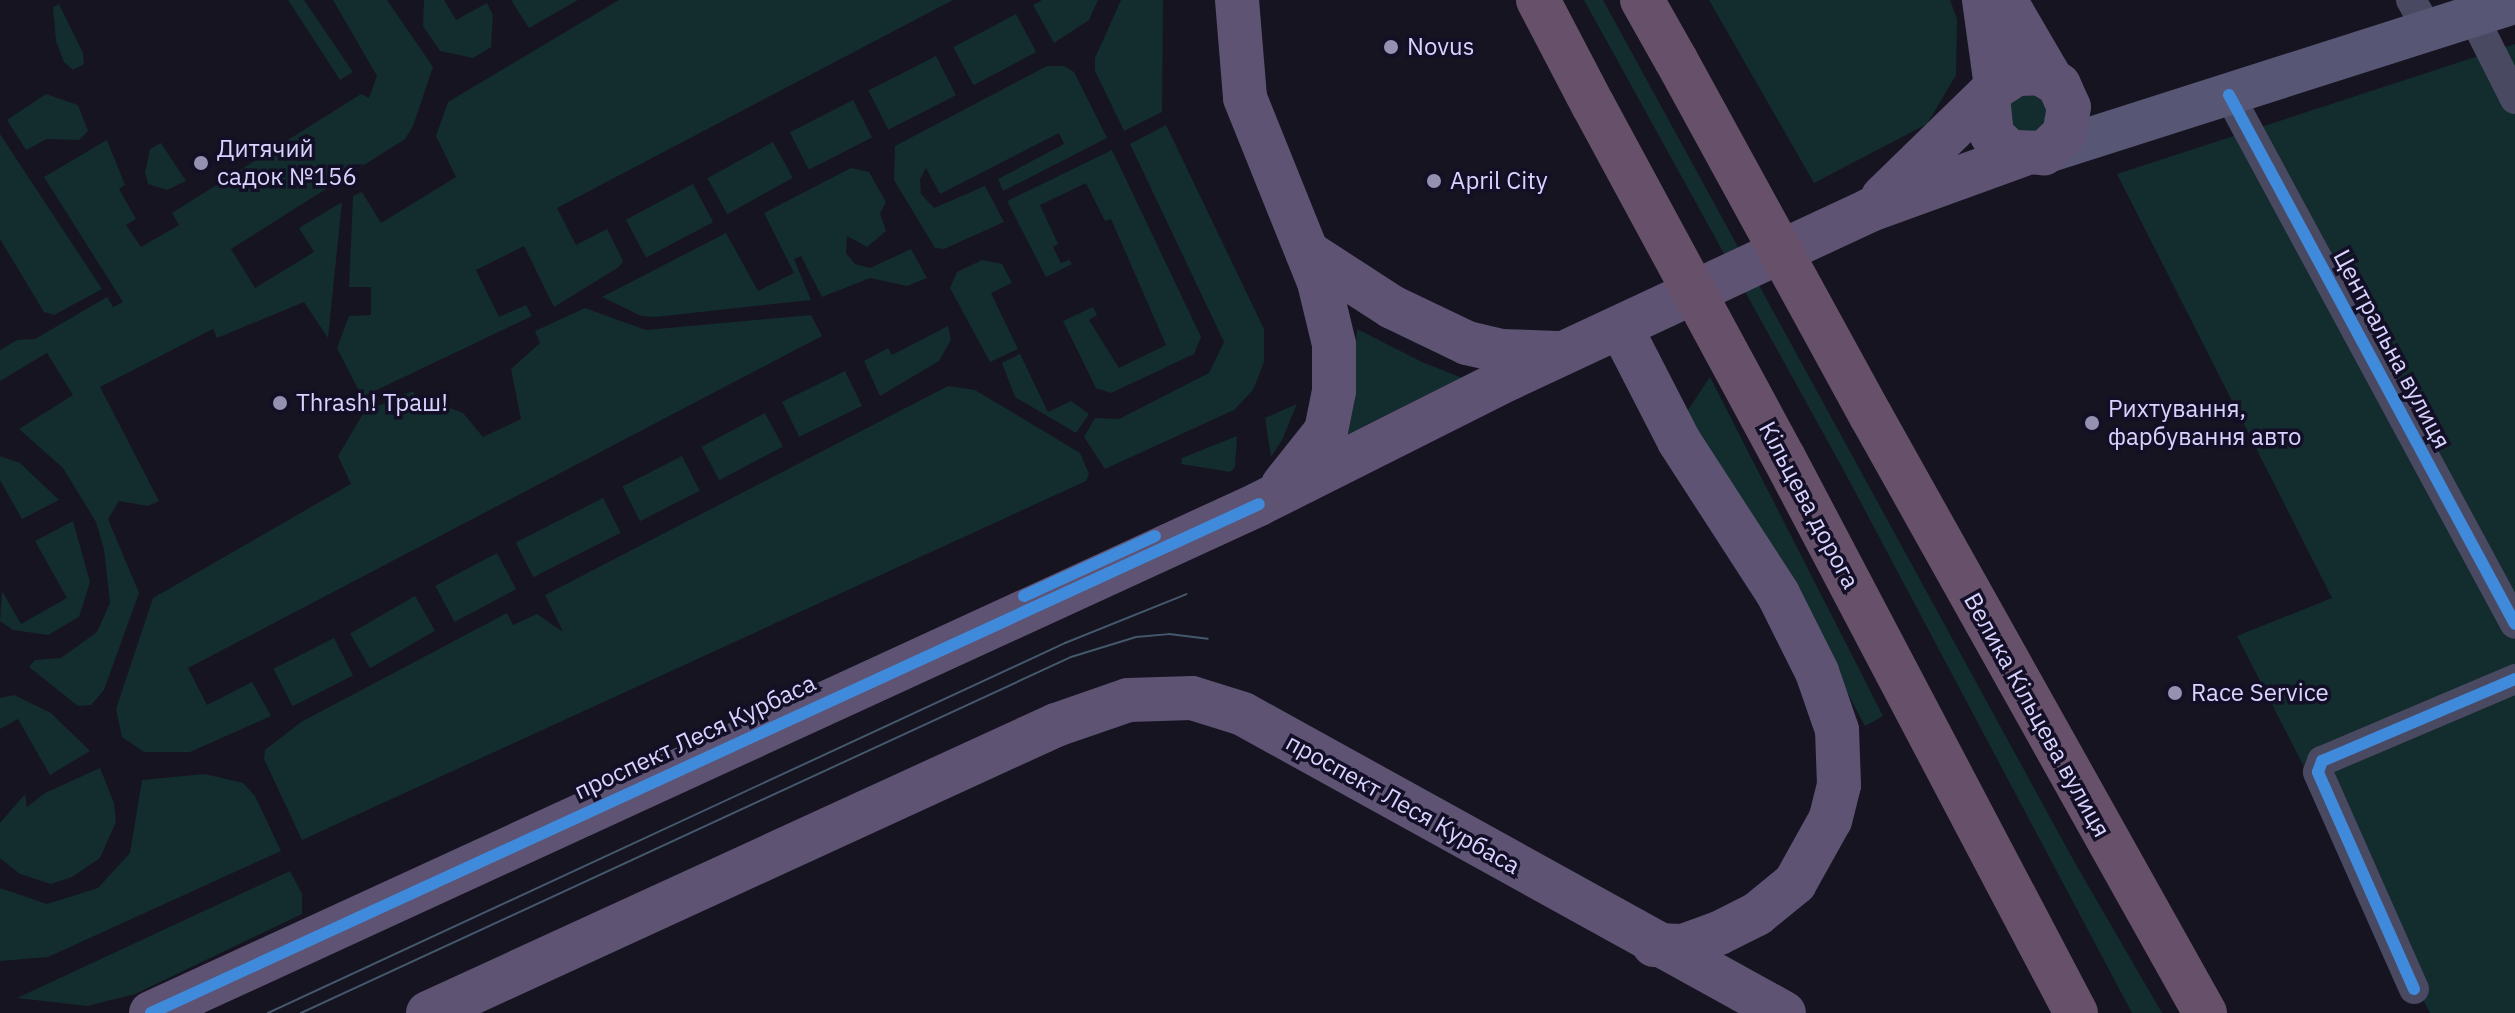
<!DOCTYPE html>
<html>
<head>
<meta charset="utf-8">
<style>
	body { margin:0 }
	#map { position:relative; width:2515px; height:1013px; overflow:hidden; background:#161421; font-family:"IBM Plex Sans",sans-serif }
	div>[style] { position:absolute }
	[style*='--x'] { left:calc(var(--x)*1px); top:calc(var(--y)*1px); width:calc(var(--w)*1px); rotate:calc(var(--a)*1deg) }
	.green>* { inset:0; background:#132c2d; transform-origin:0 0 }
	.street>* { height:30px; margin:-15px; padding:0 15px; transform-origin:15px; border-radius:15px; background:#4a4962 }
	.secondary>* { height:42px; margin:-21px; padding:0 21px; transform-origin:21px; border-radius:21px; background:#575674 }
	.primary>* { height:44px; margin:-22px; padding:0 22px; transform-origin:22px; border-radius:22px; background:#5e5373 }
	.highway>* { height:44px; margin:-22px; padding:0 22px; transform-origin:22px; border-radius:22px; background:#67516a }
	.tram>* { height:2px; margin:-1px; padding:0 1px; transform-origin:1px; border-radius:1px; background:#43596b }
	.highway-bridge>* { height:44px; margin:-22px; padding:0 22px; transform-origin:22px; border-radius:22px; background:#67516a }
	.cycleway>* { height:12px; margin:-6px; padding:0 6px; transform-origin:6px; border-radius:6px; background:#408adc }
	.dots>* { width:22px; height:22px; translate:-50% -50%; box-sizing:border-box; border:4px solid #130f26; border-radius:50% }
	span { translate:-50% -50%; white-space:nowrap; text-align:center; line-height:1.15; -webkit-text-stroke:7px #130f26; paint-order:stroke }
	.poi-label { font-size:24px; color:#d9d4ff }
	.left { translate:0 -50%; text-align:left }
	.street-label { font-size:24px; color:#d9d4ff }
</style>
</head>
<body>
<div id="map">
	<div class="green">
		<i style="clip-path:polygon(288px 0,304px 0,353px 72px,340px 80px)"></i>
		<i style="clip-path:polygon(333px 0,387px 0,433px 67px,413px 126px,405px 139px,231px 249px,255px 288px,314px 252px,299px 228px,342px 202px,328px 338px,304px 302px,217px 338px,213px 329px,100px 387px,159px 501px,148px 506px,119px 501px,108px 519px,139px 593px,104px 690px,91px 705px,78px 706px,29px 667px,35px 660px,61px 658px,97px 632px,110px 603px,104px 549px,96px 522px,63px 468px,19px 429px,73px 395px,47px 353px,0 381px,0 350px,17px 340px,35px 339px,107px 297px,113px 307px,123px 302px,44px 177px,107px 140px,125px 185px,119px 189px,136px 219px,126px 225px,141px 247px,179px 225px,172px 213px,361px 94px,369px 98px,377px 76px)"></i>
		<i style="clip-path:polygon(424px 0,444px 0,456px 20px,487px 3px,493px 15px,491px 47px,473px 58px,440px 51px,423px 26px)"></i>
		<i style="clip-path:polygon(511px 0,578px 0,529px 28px)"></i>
		<i style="clip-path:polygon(619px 0,953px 0,557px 208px,576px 245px,607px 229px,623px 261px,619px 267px,554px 307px,524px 246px,476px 270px,499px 317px,526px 305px,532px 316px,362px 397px,337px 348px,349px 316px,371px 315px,371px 287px,349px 287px,353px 196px,362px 192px,381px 223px,456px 177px,436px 136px,448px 102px)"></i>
		<i style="clip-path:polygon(1042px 0,1098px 0,1089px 20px,1054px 43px,1033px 5px)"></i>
		<i style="clip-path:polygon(1121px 0,1163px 0,1162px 112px,1124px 131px,1095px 71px,1095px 58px)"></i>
		<i style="clip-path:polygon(1584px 0,1603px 0,2075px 863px,2162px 1013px,2132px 1013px,1843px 469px)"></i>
		<i style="clip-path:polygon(1709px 0,1950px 0,1957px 19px,1956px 75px,1927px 124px,1814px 183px)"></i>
		<i style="clip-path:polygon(59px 4px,83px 53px,84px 64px,73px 70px,64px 62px,56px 41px,53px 7px)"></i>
		<i style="left:1016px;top:14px;width:43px;height:71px;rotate:62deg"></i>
		<i style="clip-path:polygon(2515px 44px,2515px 1013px,2430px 1013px,2237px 636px,2332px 598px,2117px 174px)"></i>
		<i style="left:936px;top:56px;width:44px;height:76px;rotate:63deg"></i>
		<i style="clip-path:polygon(1047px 66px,1064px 66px,1074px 72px,1107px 138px,1003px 191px,998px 179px,1064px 144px,1059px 133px,940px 194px,926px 168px,920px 179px,921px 194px,934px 208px,985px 186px,1004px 222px,944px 249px,935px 248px,894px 180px,895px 146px)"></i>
		<i style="clip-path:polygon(2032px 91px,2048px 107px,2044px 130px,2016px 134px,2004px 106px,2010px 97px)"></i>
		<i style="clip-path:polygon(46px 94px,78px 105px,88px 131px,79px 140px,47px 139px,26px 150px,7px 120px)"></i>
		<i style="left:853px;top:100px;width:42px;height:71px;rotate:63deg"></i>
		<i style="clip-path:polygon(1166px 125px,1264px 329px,1264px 362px,1253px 390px,1234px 410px,1105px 469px,1084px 437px,1095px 418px,1119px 419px,1209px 373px,1224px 342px,1130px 144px)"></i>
		<i style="clip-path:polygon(0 134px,102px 289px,54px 315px,44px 312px,0 239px)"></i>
		<i style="left:773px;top:142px;width:41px;height:75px;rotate:61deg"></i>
		<i style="clip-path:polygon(161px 143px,186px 181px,167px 190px,148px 184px,145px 173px,150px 149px)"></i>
		<i style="clip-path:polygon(1112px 150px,1201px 337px,1194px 354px,1111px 393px,1096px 388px,1063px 321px,1093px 307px,1097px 315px,1089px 320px,1119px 368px,1166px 345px,1111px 219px,1105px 221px,1086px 183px,1040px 205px,1058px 244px,1053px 247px,1061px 263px,1069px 260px,1072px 264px,1046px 277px,1007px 201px)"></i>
		<i style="clip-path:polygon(851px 168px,869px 172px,886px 202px,880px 213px,886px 231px,867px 247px,847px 236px,846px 253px,855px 264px,870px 268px,911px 249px,927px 278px,907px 286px,870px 278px,822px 297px,801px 256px,794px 259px,811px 300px,655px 317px,641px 316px,602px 297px,726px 233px,758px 291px,794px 273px,764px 213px)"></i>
		<i style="left:693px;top:184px;width:43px;height:76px;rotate:62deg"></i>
		<i style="clip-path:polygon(982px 260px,1002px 264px,1012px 283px,991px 293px,1018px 349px,990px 362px,950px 288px,957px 272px)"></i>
		<i style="clip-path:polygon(585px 308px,646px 330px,811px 315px,822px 336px,188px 668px,207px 705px,252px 682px,271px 716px,190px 752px,144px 752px,122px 737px,116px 709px,153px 598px,351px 484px,338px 456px,364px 412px,413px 391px,418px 402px,432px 401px,463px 413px,483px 437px,521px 419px,511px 369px,540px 343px,535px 331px)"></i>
		<i style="clip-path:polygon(948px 326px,951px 340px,939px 361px,880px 396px,864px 361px,888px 348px,892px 355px)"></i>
		<i style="clip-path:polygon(1357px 329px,1422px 362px,1475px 383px,1332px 454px,1353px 397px)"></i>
		<i style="clip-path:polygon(1020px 354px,1048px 412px,1071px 401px,1089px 414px,1076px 433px,1015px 397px,1002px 363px)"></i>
		<i style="left:845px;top:371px;width:39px;height:70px;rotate:64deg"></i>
		<i style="clip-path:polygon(1710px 377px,1883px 716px,1865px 726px,1809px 620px,1686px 413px)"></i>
		<i style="clip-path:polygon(948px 386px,975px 390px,1080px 453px,1089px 474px,1086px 481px,302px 840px,264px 759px,265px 750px,301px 722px,507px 613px,513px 625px,537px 614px,563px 632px,545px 595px)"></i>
		<i style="clip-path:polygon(1297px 404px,1282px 440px,1271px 457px,1265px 418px)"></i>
		<i style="left:765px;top:413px;width:38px;height:72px;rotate:62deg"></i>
		<i style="clip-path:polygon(1237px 436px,1235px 467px,1230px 472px,1181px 464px,1182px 458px)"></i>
		<i style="clip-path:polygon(0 456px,20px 463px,59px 500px,22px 519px,0 480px)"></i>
		<i style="left:682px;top:456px;width:39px;height:67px;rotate:63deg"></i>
		<i style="left:603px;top:498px;width:39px;height:98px;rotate:63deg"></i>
		<i style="clip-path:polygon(73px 521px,90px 582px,79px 617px,48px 635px,13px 630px,0 621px,2px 591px,21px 624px,67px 598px,35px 541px)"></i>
		<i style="left:497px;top:553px;width:41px;height:70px;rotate:62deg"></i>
		<i style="left:415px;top:596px;width:40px;height:75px;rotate:60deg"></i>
		<i style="left:334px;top:638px;width:42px;height:68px;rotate:63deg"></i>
		<i style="clip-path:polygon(14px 695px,51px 713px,90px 751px,50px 775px,18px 719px,0 729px,0 698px)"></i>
		<i style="clip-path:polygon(100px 768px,114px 803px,116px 822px,100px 858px,72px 877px,51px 884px,20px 874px,0 858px,0 823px,25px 794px,27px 807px,45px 793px)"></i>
		<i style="clip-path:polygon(205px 774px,243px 783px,255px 796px,281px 851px,48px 957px,0 961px,0 888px,47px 904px,98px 888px,130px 853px,142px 780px)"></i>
		<i style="clip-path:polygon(290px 871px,302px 894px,302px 914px,135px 994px,87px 1006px,17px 998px)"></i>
	</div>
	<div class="street">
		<i style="--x:2411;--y:0;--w:36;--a:60"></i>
		<i style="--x:2473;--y:16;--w:93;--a:63.2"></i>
		<i style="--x:2229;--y:95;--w:601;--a:61.6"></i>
		<i style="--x:2414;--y:989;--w:237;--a:-113.9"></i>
		<i style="--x:2318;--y:772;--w:12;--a:-70"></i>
		<i style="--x:2322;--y:761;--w:210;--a:-23"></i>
	</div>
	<div class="secondary">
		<i style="--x:2044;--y:153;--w:494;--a:-17.7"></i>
	</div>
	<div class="primary">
		<i style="--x:1237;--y:0;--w:98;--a:85.3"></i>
		<i style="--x:1245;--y:98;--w:198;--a:68.1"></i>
		<i style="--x:1319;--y:282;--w:64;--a:76.4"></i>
		<i style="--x:1334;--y:344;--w:47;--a:90"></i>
		<i style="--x:1334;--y:391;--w:41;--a:101.3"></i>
		<i style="--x:1326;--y:431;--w:69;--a:128.5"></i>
		<i style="--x:1984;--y:0;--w:88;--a:82.1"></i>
		<i style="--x:2005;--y:0;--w:91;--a:59.8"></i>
		<i style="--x:1883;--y:197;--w:158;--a:-44.2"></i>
		<i style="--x:1996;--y:87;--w:24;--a:-33"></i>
		<i style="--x:2016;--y:74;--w:24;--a:-2"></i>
		<i style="--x:2040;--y:73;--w:22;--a:32"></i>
		<i style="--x:2059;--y:85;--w:24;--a:66"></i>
		<i style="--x:2069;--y:107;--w:27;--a:100"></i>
		<i style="--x:2064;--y:134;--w:28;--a:136"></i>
		<i style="--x:2044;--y:153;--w:34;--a:-178"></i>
		<i style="--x:2010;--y:152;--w:25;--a:-137"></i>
		<i style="--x:1992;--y:135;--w:36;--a:-96"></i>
		<i style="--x:1307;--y:252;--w:101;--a:32.9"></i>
		<i style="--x:1392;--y:307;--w:83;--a:25.6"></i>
		<i style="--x:1467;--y:343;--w:35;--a:13"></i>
		<i style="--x:1501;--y:351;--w:57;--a:2"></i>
		<i style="--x:1621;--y:328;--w:127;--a:62.8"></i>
		<i style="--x:1679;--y:441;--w:182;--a:57.1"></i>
		<i style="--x:1778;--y:594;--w:87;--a:63.4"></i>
		<i style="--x:1817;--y:672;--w:61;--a:71"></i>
		<i style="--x:1837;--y:730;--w:55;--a:87.9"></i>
		<i style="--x:1839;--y:785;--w:36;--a:104"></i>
		<i style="--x:1830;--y:820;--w:72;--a:119.1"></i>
		<i style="--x:1795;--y:883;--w:49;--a:140.8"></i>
		<i style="--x:1757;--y:914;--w:42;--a:153.4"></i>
		<i style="--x:1719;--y:933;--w:38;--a:160"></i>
		<i style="--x:1683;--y:946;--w:29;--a:-178"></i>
		<i style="--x:151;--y:1013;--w:1219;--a:-24.67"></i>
		<i style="--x:1259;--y:504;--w:281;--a:-26.7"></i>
		<i style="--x:1510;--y:378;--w:397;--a:-25"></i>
		<i style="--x:1870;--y:210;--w:162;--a:-19.9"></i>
		<i style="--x:428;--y:1013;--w:691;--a:-24.64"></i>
		<i style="--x:1056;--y:725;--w:76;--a:-19.1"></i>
		<i style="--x:1128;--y:700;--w:64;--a:-1.8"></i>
		<i style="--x:1192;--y:698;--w:53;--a:17.4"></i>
		<i style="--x:1243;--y:714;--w:618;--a:28.93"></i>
	</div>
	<div class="highway">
		<i style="--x:1538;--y:0;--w:119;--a:62.4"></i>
		<i style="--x:1642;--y:0;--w:69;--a:60.5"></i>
		<i style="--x:1871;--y:416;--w:684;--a:60.77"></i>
		<i style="--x:1784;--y:458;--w:627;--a:62.25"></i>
	</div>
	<div class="tram">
		<i style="--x:268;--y:1013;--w:879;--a:-24.9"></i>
		<i style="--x:1065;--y:643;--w:131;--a:-21.9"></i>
		<i style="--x:301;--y:1013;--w:848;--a:-24.81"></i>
		<i style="--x:1071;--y:657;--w:68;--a:-17.1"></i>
		<i style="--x:1136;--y:637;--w:33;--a:-5"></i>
		<i style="--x:1169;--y:634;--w:39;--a:7"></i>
	</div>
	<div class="highway-bridge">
		<i style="--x:1676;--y:60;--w:406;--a:61.3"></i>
		<i style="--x:1593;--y:105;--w:401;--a:61.6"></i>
	</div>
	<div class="cycleway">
		<i style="--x:2229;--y:95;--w:601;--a:61.6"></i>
		<i style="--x:1024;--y:596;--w:144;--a:-24.6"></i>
		<i style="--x:2414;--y:989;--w:237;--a:-113.9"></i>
		<i style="--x:2318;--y:772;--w:12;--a:-70"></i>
		<i style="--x:2322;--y:761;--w:210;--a:-23"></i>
		<i style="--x:151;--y:1013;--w:1219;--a:-24.67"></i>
	</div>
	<div class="dots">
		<i style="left:1391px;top:47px;background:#9591b1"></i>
		<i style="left:201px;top:163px;background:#9591b1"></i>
		<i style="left:1434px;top:181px;background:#9591b1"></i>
		<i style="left:280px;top:403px;background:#9591b1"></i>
		<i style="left:2092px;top:423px;background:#9591b1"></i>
		<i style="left:2175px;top:693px;background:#9591b1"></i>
	</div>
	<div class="poi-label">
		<span class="left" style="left:1407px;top:47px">Novus</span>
		<span class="left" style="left:217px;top:163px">Дитячий<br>садок №156</span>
		<span class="left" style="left:1450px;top:181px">April City</span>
		<span class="left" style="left:296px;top:403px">Thrash! Траш!</span>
		<span class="left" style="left:2108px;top:423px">Рихтування,<br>фарбування авто</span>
		<span class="left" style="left:2191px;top:693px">Race Service</span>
	</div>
	<div class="street-label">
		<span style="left:2392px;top:349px;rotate:62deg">Центральна вулиця</span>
		<span style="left:1809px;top:505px;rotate:62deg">Кільцева дорога</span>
		<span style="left:2037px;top:715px;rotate:61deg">Велика Кільцева вулиця</span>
		<span style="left:695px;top:737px;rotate:-25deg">проспект Леся Курбаса</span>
		<span style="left:1403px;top:804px;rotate:29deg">проспект Леся Курбаса</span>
	</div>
</div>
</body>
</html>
